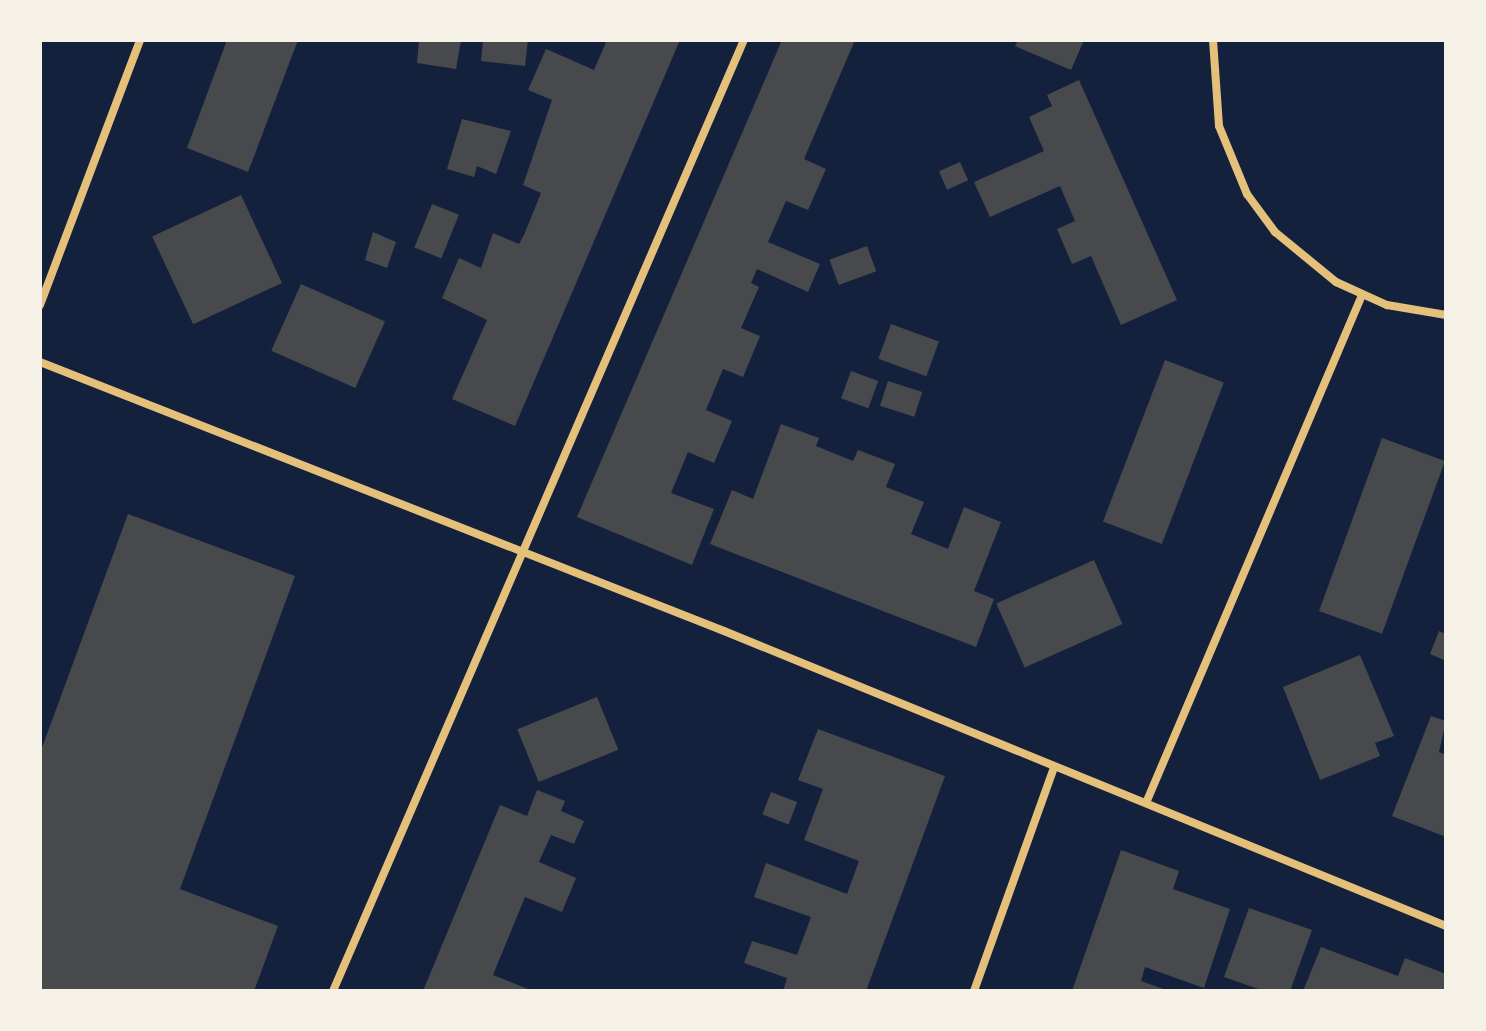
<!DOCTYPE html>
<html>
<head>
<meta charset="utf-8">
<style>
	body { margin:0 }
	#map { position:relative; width:1486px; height:1031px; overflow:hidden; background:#14213d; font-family:"Varela Round",sans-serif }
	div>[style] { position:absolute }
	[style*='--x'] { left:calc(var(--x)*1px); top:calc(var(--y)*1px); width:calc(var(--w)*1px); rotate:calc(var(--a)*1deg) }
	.building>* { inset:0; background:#48494c; transform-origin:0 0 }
	.minor>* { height:8px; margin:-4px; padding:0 4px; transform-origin:4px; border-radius:4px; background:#e5c07b }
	span { translate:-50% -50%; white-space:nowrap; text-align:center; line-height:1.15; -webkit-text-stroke:6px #f6f1e7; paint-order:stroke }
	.frame { position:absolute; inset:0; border:42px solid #f6f1e7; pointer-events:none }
</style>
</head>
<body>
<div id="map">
	<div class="building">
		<i style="clip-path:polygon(227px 40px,298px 40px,248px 172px,187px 148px)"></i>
		<i style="clip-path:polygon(419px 40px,461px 40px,456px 69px,417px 63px)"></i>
		<i style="clip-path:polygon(483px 40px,528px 40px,525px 66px,481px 61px)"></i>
		<i style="clip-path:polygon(607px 40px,680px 40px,515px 426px,452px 399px,487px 320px,442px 298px,459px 258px,481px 268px,493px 233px,519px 244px,524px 235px,541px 193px,523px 185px,552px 100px,528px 90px,546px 49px,594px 70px)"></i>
		<i style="clip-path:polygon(782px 40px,855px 40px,804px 159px,826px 169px,808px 210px,786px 201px,768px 242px,820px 264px,808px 292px,757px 269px,751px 283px,759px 287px,741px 328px,760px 336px,743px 377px,723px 369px,706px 410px,732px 421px,714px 463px,688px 452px,671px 493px,714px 509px,692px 565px,577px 517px)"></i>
		<i style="clip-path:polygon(1018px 40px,1084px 40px,1071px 70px,1015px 46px)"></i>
		<i style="clip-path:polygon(1079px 80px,1177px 300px,1121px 325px,1091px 256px,1072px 264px,1057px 229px,1075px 221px,1060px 186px,990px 217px,974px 182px,1044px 151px,1029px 117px,1052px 106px,1047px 95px)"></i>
		<i style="clip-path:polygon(462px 119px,511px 131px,496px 174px,477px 166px,474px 177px,447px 169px)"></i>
		<i style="left:960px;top:162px;width:20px;height:23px;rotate:66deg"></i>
		<i style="left:241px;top:195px;width:97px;height:98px;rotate:65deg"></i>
		<i style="left:432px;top:204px;width:29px;height:47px;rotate:22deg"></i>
		<i style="clip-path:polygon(373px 232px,396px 242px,387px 268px,365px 260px)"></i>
		<i style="left:867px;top:246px;width:27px;height:40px;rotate:70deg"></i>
		<i style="left:301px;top:284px;width:92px;height:73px;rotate:24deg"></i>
		<i style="left:891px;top:324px;width:51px;height:37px;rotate:20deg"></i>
		<i style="left:1165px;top:360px;width:63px;height:173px;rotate:21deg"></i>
		<i style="left:851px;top:371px;width:29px;height:29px;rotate:20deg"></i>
		<i style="left:888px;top:381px;width:36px;height:26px;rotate:18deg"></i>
		<i style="clip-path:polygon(781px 424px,819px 438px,816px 446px,853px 461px,858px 450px,895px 464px,886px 487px,924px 502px,911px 534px,948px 549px,964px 507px,1001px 522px,974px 591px,994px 599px,976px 647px,710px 544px,732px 490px,753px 499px)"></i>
		<i style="left:1382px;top:438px;width:67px;height:184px;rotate:20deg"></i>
		<i style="clip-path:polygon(128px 514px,295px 576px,180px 889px,278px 926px,254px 991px,40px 991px,40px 753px)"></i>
		<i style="left:1094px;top:560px;width:70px;height:107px;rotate:66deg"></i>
		<i style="clip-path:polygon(1439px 631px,1446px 634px,1446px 661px,1430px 654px)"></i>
		<i style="clip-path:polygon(1360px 655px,1394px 736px,1375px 743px,1380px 756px,1320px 780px,1283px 687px)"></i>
		<i style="left:597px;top:697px;width:57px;height:86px;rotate:68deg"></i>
		<i style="clip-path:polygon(1431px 716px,1446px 721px,1439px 752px,1446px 755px,1446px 837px,1392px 816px)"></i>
		<i style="clip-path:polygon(818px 729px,945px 776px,866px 991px,783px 991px,787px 978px,744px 963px,752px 941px,797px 955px,811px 917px,754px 897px,766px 863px,847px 894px,859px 861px,804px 840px,823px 789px,798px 780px)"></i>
		<i style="clip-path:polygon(537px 790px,565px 801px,561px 811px,584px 821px,574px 844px,551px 835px,539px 862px,576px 878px,562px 912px,525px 897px,493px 975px,533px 991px,423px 991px,500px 805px,527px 816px)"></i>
		<i style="left:771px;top:792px;width:28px;height:24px;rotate:21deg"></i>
		<i style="clip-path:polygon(1121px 850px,1179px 871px,1173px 889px,1230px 909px,1204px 988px,1145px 967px,1141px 981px,1169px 991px,1072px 991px)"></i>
		<i style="clip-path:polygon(1249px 908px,1312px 930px,1290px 991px,1264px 991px,1224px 977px)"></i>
		<i style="clip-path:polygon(1321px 947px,1398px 976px,1405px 958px,1446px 974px,1446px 991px,1303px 991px)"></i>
	</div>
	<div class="minor">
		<i style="--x:1213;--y:40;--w:86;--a:86"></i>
		<i style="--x:1219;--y:126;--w:74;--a:67.6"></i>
		<i style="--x:1247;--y:194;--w:47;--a:53.6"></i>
		<i style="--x:1275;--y:232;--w:79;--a:39.3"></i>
		<i style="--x:1336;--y:282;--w:56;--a:24.3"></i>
		<i style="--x:1387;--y:305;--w:60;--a:9.6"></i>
		<i style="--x:40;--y:305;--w:283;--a:-69.3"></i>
		<i style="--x:40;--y:362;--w:735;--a:21.47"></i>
		<i style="--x:724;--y:631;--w:780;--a:22.22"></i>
		<i style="--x:1146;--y:803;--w:552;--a:-66.96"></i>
		<i style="--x:333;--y:991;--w:1036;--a:-66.63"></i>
		<i style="--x:974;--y:991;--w:238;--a:-70.3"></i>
	</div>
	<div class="frame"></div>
</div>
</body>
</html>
